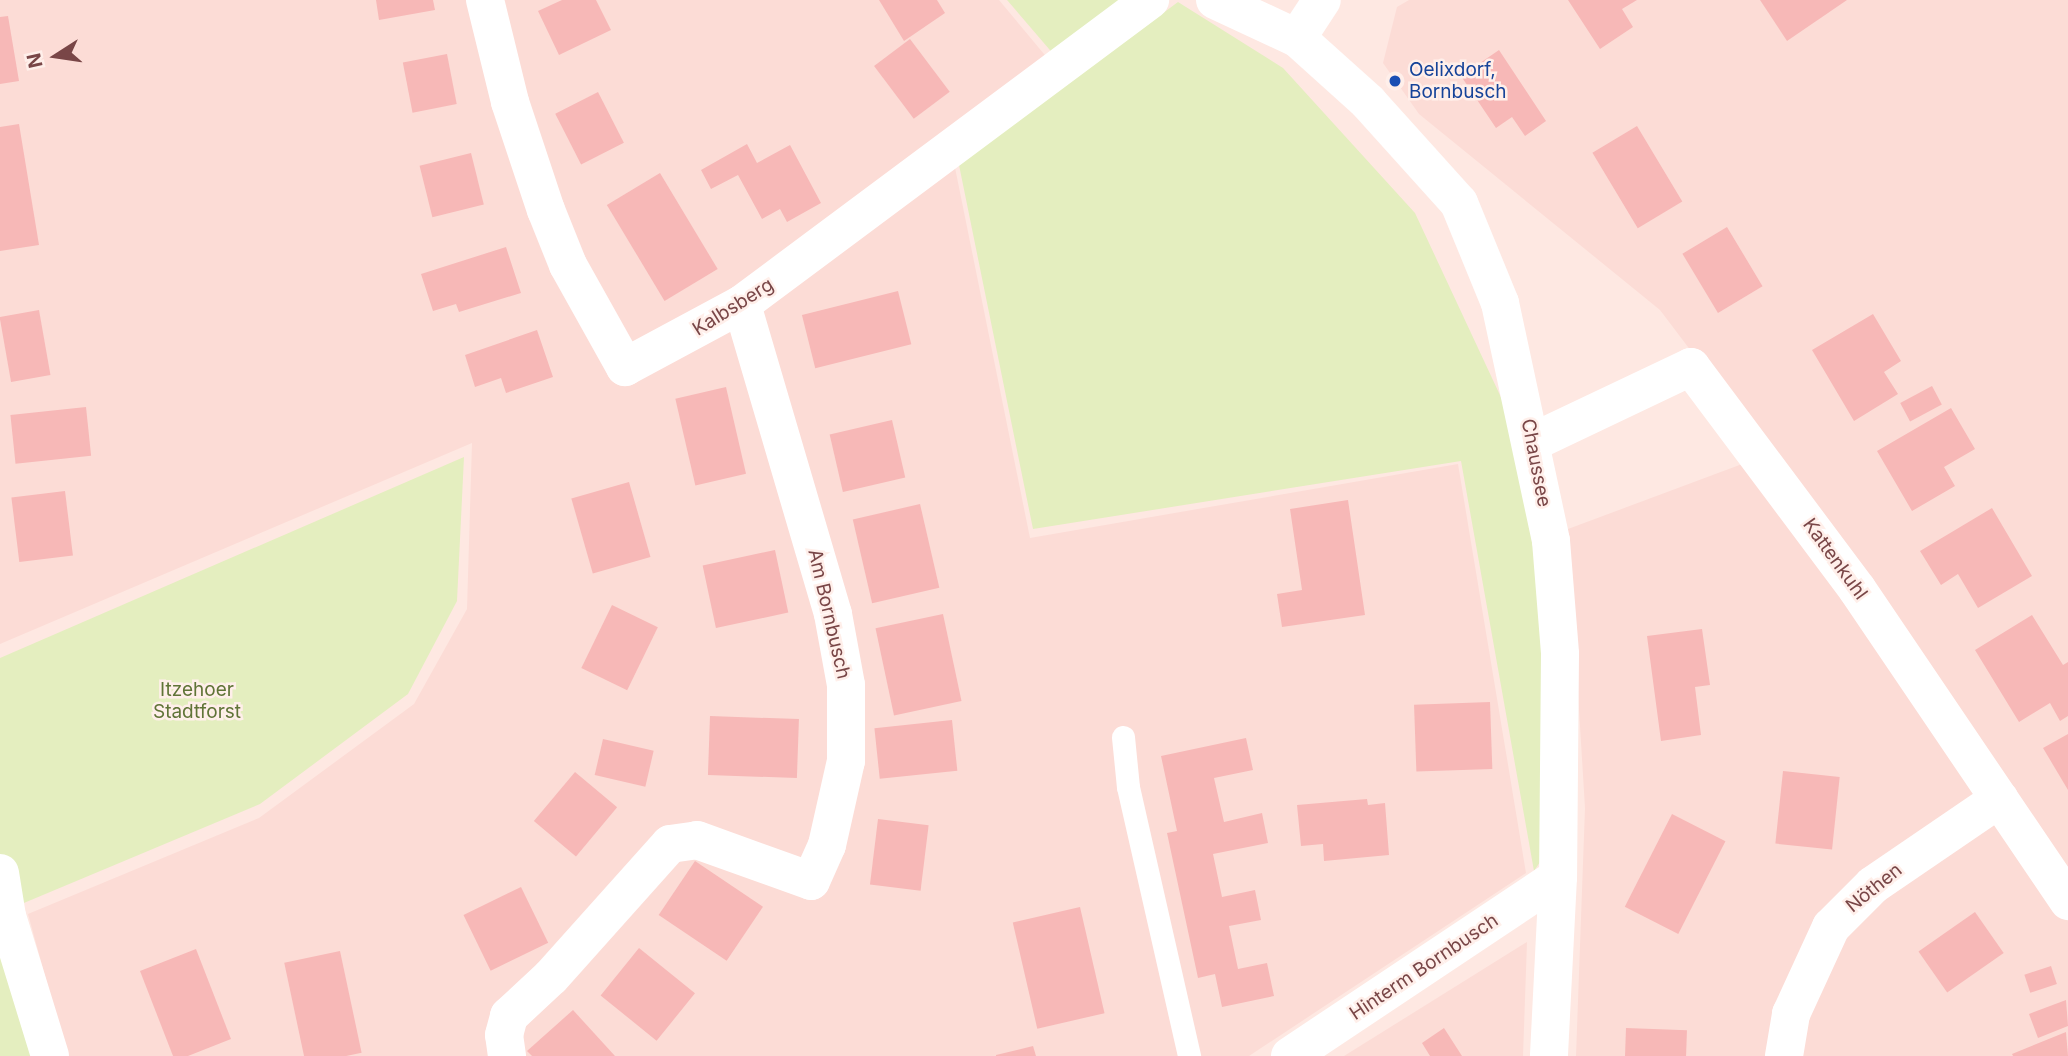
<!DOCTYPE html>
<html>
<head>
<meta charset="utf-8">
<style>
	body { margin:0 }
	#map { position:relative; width:2068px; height:1056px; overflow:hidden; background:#fee8e2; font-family:Inter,sans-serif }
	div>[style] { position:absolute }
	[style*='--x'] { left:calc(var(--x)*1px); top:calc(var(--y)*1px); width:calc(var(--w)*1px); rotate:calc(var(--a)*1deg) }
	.residential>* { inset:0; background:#fcdcd6 }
	.green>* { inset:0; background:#e4eebf }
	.building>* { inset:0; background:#f7b8b7; transform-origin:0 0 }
	.lane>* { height:23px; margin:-11.5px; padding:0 11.5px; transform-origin:11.5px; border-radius:11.5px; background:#fff }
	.street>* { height:38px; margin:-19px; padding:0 19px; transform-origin:19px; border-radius:19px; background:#fff }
	.secondary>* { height:38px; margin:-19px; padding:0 19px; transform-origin:19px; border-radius:19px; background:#fff }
	.dots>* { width:19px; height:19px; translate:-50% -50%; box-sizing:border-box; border:4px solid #ffefea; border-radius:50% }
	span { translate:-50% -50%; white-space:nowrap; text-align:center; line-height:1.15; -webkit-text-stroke:5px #ffefea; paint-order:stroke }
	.transit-label { font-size:19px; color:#164399 }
	.left { translate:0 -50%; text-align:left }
	.street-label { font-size:19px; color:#794647 }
	.park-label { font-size:19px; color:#607437 }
	.north { position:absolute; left:21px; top:21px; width:70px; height:70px; -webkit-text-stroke:5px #ffefea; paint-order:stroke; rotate:258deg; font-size:19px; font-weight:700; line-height:28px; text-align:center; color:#794647 }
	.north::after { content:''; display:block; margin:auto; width:24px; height:32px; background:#794647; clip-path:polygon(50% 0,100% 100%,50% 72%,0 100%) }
</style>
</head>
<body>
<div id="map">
	<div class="residential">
		<i style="clip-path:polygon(0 0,999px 0,1049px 60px,949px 138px,1030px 538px,1458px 464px,1526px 873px,1249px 1056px,67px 1056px,28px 914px,259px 818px,414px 704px,467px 609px,472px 443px,0 644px)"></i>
		<i style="clip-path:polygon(1409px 0,2068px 0,2068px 1056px,1576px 1056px,1585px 808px,1568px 529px,1769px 454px,1660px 310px,1419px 114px,1383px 63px,1397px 7px)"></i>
		<i style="clip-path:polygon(1527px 942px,1523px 1056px,1344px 1056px)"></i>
	</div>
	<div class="green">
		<i style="clip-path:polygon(1007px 0,1129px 0,1055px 56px)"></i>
		<i style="clip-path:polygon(1178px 2px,1283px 68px,1415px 213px,1513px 423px,1549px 647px,1548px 850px,1534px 871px,1461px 461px,1033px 529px,959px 165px)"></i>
		<i style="clip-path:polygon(464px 457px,457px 601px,408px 694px,260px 804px,0 913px,0 658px)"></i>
		<i style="clip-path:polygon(0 923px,38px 1056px,0 1056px)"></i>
	</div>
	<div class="building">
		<i style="clip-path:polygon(376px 0,433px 0,435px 10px,379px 20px)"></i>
		<i style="clip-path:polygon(562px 0,596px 0,611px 30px,559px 55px,538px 11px)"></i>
		<i style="clip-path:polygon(879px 0,937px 0,945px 13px,904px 41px)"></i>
		<i style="clip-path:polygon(1568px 0,1637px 0,1622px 9px,1633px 27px,1600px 49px)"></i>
		<i style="clip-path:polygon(1760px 0,1847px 0,1787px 41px)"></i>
		<i style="clip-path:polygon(8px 16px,19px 81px,0 84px,0 17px)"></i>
		<i style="left:910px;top:39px;width:66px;height:45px;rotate:53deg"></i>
		<i style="clip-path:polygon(1499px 50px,1546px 121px,1525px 136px,1512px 117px,1496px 128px,1461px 76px)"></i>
		<i style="left:447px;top:54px;width:51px;height:45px;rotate:79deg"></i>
		<i style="left:598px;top:92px;width:57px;height:48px;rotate:63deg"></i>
		<i style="clip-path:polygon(19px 124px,39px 245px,0 251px,0 127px)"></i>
		<i style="left:1637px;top:126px;width:88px;height:52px;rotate:59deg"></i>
		<i style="clip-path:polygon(747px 144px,757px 163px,790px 145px,821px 203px,787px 222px,780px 209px,762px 219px,738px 175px,711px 189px,701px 170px)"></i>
		<i style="left:471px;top:153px;width:53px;height:53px;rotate:76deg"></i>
		<i style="left:660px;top:173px;width:112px;height:62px;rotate:59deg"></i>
		<i style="left:1727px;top:227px;width:69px;height:52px;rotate:59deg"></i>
		<i style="clip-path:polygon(506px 247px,521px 293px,459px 312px,456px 304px,433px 311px,421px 274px)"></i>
		<i style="left:898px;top:291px;width:55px;height:99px;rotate:76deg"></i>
		<i style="left:39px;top:310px;width:66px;height:40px;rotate:80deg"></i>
		<i style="clip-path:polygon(1873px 314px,1901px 361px,1884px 372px,1898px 394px,1854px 421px,1812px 350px)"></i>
		<i style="clip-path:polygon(537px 330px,553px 377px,506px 393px,501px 378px,475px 387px,465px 355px)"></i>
		<i style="left:1932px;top:386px;width:21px;height:36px;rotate:62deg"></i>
		<i style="left:726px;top:387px;width:89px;height:52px;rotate:77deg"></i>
		<i style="left:86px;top:407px;width:49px;height:76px;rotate:84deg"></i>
		<i style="clip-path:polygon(1951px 408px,1975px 449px,1944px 467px,1955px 486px,1912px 511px,1877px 451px)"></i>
		<i style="left:892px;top:420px;width:59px;height:64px;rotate:77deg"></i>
		<i style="left:629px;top:482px;width:78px;height:60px;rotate:74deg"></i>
		<i style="left:65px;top:491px;width:65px;height:54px;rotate:83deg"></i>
		<i style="clip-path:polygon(1348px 500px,1365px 615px,1282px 627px,1277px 594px,1302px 590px,1290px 509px)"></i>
		<i style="left:920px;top:504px;width:86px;height:69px;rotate:77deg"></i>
		<i style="clip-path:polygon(1992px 508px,2032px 576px,1978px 608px,1958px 574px,1941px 585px,1920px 551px)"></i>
		<i style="left:775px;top:550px;width:64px;height:74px;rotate:78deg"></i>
		<i style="left:612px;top:605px;width:51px;height:70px;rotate:26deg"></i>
		<i style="left:943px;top:614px;width:89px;height:69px;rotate:78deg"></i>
		<i style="clip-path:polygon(2032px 615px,2063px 665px,2068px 662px,2068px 716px,2060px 721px,2050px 703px,2019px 722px,1975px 650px)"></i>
		<i style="clip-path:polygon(1702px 629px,1710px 685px,1695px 687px,1701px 735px,1661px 741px,1647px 636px)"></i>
		<i style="left:1490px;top:702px;width:67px;height:76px;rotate:88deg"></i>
		<i style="left:710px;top:716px;width:89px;height:59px;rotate:2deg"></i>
		<i style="left:952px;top:720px;width:51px;height:78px;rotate:84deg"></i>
		<i style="clip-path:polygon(2068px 734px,2068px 790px,2043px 748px)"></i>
		<i style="clip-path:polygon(1246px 738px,1253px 770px,1214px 778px,1224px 822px,1262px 813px,1268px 843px,1213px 854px,1222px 897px,1255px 890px,1261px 920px,1229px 926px,1238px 969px,1267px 963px,1274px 996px,1222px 1007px,1215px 974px,1198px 978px,1167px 833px,1177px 831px,1161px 756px)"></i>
		<i style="left:603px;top:739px;width:52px;height:37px;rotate:13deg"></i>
		<i style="left:1783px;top:771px;width:57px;height:73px;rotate:6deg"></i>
		<i style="left:575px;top:772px;width:55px;height:64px;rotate:40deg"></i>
		<i style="clip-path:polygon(1367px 799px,1368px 805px,1385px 803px,1389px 855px,1324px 861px,1323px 844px,1301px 846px,1297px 805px)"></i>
		<i style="left:1672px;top:814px;width:60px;height:104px;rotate:27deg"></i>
		<i style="left:878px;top:819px;width:51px;height:66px;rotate:7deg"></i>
		<i style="left:695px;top:861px;width:82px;height:65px;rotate:34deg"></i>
		<i style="left:521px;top:887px;width:62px;height:64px;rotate:64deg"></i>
		<i style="left:1080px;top:907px;width:109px;height:69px;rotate:77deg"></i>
		<i style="left:1975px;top:912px;width:50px;height:69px;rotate:55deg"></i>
		<i style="left:639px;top:948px;width:72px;height:61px;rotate:39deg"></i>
		<i style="clip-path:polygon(196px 949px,231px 1039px,188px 1056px,173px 1056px,140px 971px)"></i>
		<i style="left:340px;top:951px;width:104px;height:57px;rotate:78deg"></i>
		<i style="left:2051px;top:966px;width:19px;height:28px;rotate:72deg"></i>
		<i style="clip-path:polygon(2066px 1000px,2068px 1026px,2038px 1038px,2029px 1014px)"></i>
		<i style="clip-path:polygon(573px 1010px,615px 1056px,532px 1056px,527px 1051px)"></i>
		<i style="clip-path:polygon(1444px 1028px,1462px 1056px,1430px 1056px,1422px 1043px)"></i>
		<i style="left:1626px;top:1028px;width:61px;height:28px;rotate:2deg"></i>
		<i style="clip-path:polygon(2066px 1032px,2068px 1056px,2013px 1056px,2012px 1054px)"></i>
		<i style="clip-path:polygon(1033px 1046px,1036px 1056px,996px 1056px,996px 1055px)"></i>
	</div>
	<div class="lane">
		<i style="--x:1123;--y:737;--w:50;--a:84.3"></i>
		<i style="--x:1128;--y:787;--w:276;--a:77.2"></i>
	</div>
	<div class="street">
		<i style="--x:485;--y:0;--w:105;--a:76.2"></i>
		<i style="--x:510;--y:102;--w:114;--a:71.6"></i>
		<i style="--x:546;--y:210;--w:59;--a:68.2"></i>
		<i style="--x:568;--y:265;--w:117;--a:60.8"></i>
		<i style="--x:625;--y:367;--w:133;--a:-28.3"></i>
		<i style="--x:742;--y:304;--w:509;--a:-36.69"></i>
		<i style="--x:1297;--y:38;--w:45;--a:-56.7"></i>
		<i style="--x:1533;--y:442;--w:175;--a:-25.4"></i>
		<i style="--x:1691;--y:367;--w:277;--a:53.2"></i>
		<i style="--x:1857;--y:589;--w:377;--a:55.9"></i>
		<i style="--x:0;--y:873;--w:44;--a:80.8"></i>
		<i style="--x:7;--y:916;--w:146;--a:72.9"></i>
		<i style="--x:507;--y:1056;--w:21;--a:-98"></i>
		<i style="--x:504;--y:1035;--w:20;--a:-75"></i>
		<i style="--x:509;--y:1016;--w:57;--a:-42.9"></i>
		<i style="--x:551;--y:977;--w:178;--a:-48.2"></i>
		<i style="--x:670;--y:844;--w:27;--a:-8"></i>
		<i style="--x:697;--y:840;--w:121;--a:19.8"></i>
		<i style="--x:811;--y:881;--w:39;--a:-66"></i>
		<i style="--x:827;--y:845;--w:86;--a:-77.3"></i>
		<i style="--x:846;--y:761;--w:76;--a:-90"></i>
		<i style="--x:846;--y:685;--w:72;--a:-100.4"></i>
		<i style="--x:833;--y:614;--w:323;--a:-106.4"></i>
		<i style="--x:1290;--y:1056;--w:322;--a:-33.7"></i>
		<i style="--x:1784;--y:1056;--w:43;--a:-80.5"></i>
		<i style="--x:1791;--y:1014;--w:96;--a:-65.3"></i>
		<i style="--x:1831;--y:927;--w:59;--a:-45"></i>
		<i style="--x:1873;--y:885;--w:153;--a:-34.3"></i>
	</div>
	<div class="secondary">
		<i style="--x:1215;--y:0;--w:90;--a:24.9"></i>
		<i style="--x:1297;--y:38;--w:96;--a:42"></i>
		<i style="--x:1368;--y:102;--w:136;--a:48"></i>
		<i style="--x:1459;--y:203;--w:108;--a:67.7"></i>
		<i style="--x:1500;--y:303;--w:243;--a:77.9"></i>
		<i style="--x:1551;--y:541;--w:113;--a:85.4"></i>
		<i style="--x:1560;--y:654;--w:223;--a:90.5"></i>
		<i style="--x:1558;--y:877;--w:179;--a:92.9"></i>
	</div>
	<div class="dots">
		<i style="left:1395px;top:81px;background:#1a4fb4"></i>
	</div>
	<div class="transit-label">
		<span class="left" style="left:1409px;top:81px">Oelixdorf,<br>Bornbusch</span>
	</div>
	<div class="street-label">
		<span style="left:733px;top:307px;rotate:-32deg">Kalbsberg</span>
		<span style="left:1536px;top:463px;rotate:79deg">Chaussee</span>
		<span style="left:1835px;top:559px;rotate:54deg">Kattenkuhl</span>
		<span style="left:829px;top:614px;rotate:77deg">Am Bornbusch</span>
		<span style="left:1874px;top:888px;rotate:-39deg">Nöthen</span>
		<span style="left:1424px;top:967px;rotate:-34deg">Hinterm Bornbusch</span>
	</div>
	<div class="park-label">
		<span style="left:197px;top:701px">Itzehoer<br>Stadtforst</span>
	</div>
	<div class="north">N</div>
</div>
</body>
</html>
